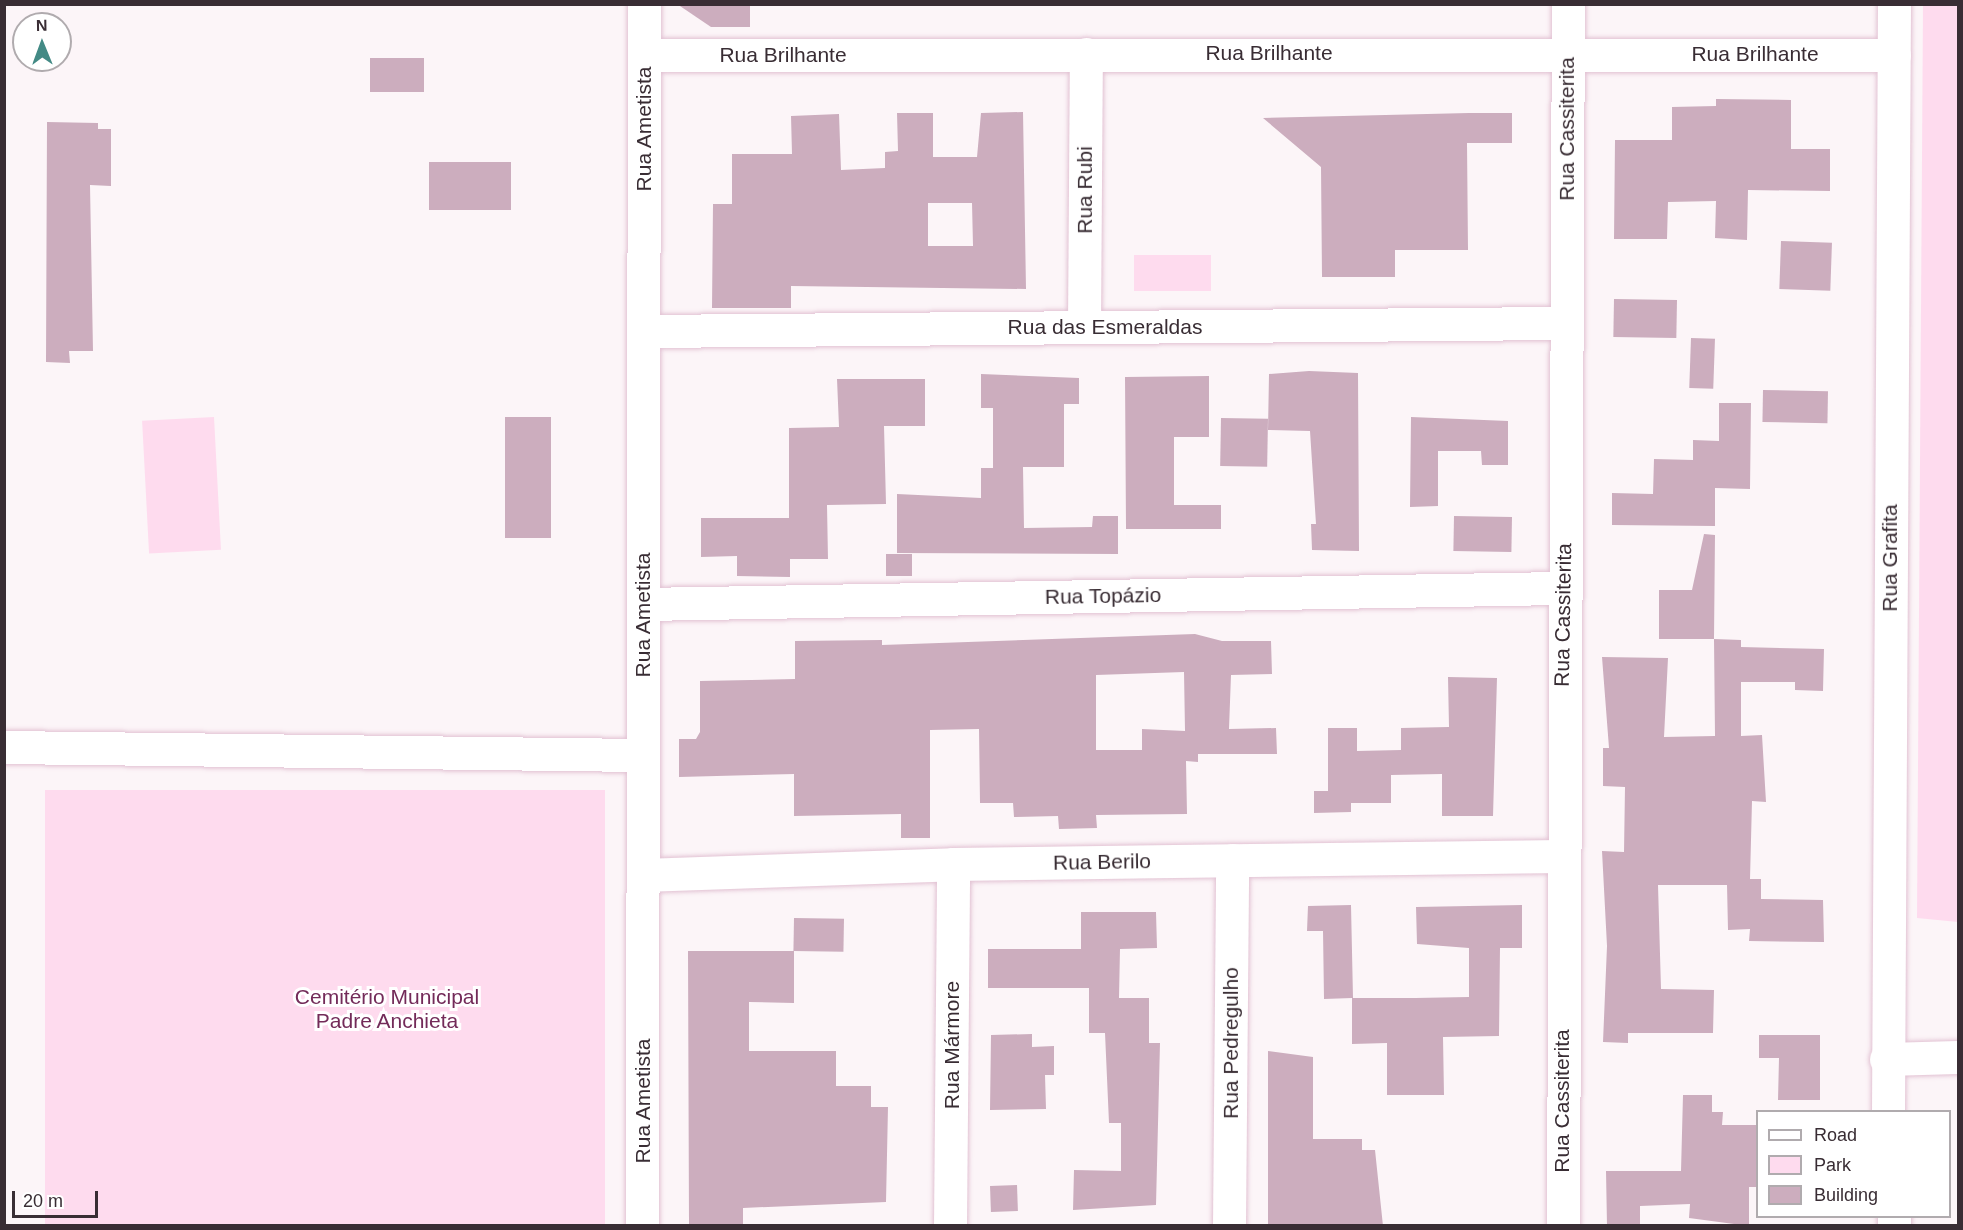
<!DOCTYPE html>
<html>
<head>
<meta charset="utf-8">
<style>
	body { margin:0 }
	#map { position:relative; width:1963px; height:1230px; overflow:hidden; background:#fcf5f8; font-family:Arial,sans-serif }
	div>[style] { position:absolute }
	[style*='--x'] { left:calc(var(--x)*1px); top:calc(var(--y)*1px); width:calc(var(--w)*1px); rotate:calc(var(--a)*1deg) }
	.green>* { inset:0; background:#fedbee; transform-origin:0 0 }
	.building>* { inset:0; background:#ccadbe; transform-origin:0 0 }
	.roads { filter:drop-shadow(0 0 2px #e2c2d3) drop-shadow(0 0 2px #e2c2d3) }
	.street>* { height:33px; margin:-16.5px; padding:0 16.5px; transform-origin:16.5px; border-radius:16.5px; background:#fff }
	.secondary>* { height:33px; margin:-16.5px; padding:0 16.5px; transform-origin:16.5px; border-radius:16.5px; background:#fff }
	span { translate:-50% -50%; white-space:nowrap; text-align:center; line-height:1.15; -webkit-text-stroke:6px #fff; paint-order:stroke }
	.street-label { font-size:21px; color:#392d34 }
	.park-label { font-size:21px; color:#732b59 }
	.frame { position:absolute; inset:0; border:6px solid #392d34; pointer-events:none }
	.legend { position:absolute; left:1756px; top:1110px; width:195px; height:108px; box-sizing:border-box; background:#fff; border:2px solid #b0abae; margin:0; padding:8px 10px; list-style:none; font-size:18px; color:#392d34 }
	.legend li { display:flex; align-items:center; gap:12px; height:30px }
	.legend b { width:30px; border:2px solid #b0abae }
	.north { position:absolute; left:12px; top:12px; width:60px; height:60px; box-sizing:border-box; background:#fff; border:2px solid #b0abae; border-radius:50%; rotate:359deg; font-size:16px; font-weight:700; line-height:24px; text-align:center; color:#392d34 }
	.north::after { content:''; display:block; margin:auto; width:21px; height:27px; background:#438a85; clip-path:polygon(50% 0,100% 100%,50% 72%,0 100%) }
	.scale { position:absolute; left:12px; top:1191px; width:86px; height:27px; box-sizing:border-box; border:3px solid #392d34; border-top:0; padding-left:8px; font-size:18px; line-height:21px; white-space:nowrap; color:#392d34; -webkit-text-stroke:4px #fff; paint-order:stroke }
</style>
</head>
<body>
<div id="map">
	<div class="green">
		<i style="clip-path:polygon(1958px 4px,1958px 922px,1917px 918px,1923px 5px)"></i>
		<i style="left:1134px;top:255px;width:77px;height:36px"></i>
		<i style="left:214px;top:417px;width:133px;height:72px;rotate:87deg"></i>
		<i style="left:605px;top:790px;width:435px;height:560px;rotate:90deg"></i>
	</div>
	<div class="building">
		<i style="clip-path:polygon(677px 4px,750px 4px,750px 27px,711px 27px)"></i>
		<i style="left:424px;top:58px;width:34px;height:54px;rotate:90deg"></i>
		<i style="clip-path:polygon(1716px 99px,1791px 100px,1791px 149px,1830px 149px,1830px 191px,1748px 190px,1747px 240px,1715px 238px,1716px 201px,1668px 202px,1667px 239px,1614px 239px,1615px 140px,1672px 140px,1672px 107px,1716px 106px)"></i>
		<i style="clip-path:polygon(evenodd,1023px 112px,1026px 289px,791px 286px,791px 308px,712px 308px,713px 204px,732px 204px,732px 154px,792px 154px,791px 116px,839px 114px,841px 170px,885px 168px,885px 152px,898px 151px,897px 113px,933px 113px,933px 157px,977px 157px,981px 113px,1023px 112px,928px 203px,972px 203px,973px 246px,928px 246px,928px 203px)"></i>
		<i style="clip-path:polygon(1469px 113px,1512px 113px,1512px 143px,1467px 143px,1468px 250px,1395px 250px,1395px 277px,1322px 277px,1321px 167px,1263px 118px)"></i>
		<i style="clip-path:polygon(47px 122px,98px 123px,98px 129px,111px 129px,111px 186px,90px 185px,93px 351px,69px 351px,70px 363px,46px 362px)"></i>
		<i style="left:511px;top:162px;width:48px;height:82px;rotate:90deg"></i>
		<i style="left:1781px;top:241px;width:51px;height:48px;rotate:2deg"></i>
		<i style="left:1614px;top:299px;width:63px;height:38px;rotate:1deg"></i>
		<i style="left:1691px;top:338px;width:24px;height:50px;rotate:2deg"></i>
		<i style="clip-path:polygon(1309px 371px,1358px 373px,1359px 551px,1312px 550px,1311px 524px,1316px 524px,1310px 431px,1268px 430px,1269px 374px)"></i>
		<i style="clip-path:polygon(981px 374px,1079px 378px,1079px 404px,1064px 404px,1064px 467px,1023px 467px,1024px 528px,1092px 527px,1093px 516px,1118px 516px,1118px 554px,897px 553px,897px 494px,981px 498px,981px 468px,993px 468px,993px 408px,981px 408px)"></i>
		<i style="clip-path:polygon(1209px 376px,1209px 437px,1174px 437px,1174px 505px,1221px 505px,1221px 529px,1126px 529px,1125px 377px)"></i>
		<i style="clip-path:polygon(837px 379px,925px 379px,925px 426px,884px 426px,886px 504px,827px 505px,828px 559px,790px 559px,790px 577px,737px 576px,737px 556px,701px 557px,701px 518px,789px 518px,789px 428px,839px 427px)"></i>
		<i style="left:1763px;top:390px;width:65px;height:32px;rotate:1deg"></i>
		<i style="clip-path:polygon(1719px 403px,1751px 403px,1750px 489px,1715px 488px,1715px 526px,1612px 525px,1612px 493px,1653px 494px,1654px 459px,1693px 460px,1693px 440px,1719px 441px)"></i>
		<i style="left:505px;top:417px;width:46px;height:121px"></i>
		<i style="clip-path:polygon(1411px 417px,1508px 421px,1508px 465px,1482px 465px,1481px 451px,1438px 451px,1438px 506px,1410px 507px)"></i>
		<i style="left:1221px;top:418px;width:47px;height:48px;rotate:1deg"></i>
		<i style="left:1454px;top:516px;width:58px;height:35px;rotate:1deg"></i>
		<i style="clip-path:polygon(1704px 534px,1715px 535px,1714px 639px,1659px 639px,1659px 590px,1692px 590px)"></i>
		<i style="left:886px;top:554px;width:26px;height:22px"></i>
		<i style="clip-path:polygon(evenodd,1195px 634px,1222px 641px,1271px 641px,1272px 674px,1231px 675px,1229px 729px,1276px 728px,1277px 754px,1198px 754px,1198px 762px,1186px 761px,1187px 814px,1096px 815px,1097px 828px,1059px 829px,1058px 816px,1014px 817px,1013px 803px,980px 803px,979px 729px,930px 730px,930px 838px,901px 838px,901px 814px,794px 816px,794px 774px,679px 777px,679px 739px,696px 739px,700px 732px,700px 681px,795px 679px,795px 641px,882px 640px,882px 645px,1195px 634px,1184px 672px,1185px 731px,1142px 729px,1142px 750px,1096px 750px,1096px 675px,1184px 672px)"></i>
		<i style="clip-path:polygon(1714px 639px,1741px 640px,1741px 647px,1824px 649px,1823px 691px,1795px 690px,1795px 682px,1741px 682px,1741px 736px,1762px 735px,1766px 802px,1752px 801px,1750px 879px,1761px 879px,1761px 899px,1823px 900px,1824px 942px,1749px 941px,1750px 929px,1728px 930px,1727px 885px,1658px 885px,1661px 989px,1714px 990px,1713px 1033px,1628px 1033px,1628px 1043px,1603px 1042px,1607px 946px,1602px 851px,1624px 852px,1625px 787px,1603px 786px,1603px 748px,1609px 748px,1602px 657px,1668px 658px,1664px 737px,1715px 736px)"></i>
		<i style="clip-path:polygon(1448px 677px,1497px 678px,1493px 816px,1442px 816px,1442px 774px,1391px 775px,1391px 803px,1351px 803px,1351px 812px,1314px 813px,1314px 791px,1328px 791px,1328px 728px,1357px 728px,1357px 751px,1401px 750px,1401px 728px,1449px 727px)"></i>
		<i style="clip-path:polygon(1351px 905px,1353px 998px,1415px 998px,1469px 997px,1469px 948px,1417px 944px,1416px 907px,1522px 905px,1522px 948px,1500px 948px,1499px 1036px,1443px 1037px,1444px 1095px,1387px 1095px,1387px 1043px,1352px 1044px,1352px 998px,1324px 999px,1323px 931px,1307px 931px,1308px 906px)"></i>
		<i style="clip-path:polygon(1081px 912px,1156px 912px,1157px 948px,1120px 949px,1119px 998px,1149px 998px,1149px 1043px,1160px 1043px,1156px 1205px,1073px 1210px,1074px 1170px,1121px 1171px,1121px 1123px,1109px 1123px,1105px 1033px,1089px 1033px,1089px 988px,988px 988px,988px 949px,1081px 949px)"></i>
		<i style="left:794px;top:918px;width:50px;height:33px;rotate:1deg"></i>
		<i style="clip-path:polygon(688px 951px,794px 951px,794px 1003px,749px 1002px,749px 1051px,836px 1051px,836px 1086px,871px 1086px,871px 1107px,888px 1107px,886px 1202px,743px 1208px,743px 1226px,689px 1226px)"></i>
		<i style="clip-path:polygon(1032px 1034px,1032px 1047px,1054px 1046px,1054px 1075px,1045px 1075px,1046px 1109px,990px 1110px,991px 1035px)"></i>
		<i style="clip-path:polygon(1759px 1035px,1820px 1035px,1820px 1100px,1778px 1100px,1779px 1058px,1759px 1058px)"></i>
		<i style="clip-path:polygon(1268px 1051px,1313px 1057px,1313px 1139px,1362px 1139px,1362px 1150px,1375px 1150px,1383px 1226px,1268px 1226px)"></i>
		<i style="clip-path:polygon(1683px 1095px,1712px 1095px,1712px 1112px,1723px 1112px,1722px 1125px,1758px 1125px,1758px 1187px,1749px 1187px,1749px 1226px,1689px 1218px,1690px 1204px,1640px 1206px,1640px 1226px,1607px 1226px,1606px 1171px,1681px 1171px)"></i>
		<i style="left:1017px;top:1185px;width:26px;height:27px;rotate:88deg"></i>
	</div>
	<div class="roads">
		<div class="street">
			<i style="--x:644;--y:55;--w:1250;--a:0"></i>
			<i style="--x:1084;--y:327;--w:273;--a:-89.6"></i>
			<i style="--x:644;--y:331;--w:922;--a:-0.5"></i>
			<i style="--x:643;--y:604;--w:920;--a:-1"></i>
			<i style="--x:4;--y:747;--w:639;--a:0.72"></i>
			<i style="--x:643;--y:875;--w:310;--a:-2"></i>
			<i style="--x:953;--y:864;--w:608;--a:-0.75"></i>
			<i style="--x:1886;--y:1059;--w:72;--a:-1.6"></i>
			<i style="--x:1888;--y:1112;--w:1108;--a:-89.69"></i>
			<i style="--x:1894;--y:1216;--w:10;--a:90"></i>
			<i style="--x:950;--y:1226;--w:362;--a:-89.5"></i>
			<i style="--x:1229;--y:1226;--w:366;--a:-89.5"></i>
			<i style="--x:1563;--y:1226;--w:1222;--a:-89.77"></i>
		</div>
		<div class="secondary">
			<i style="--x:642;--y:1226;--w:1222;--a:-89.91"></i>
		</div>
	</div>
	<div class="street-label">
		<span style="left:1269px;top:53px">Rua Brilhante</span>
		<span style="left:1755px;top:54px">Rua Brilhante</span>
		<span style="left:783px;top:55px">Rua Brilhante</span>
		<span style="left:644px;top:129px;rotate:-90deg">Rua Ametista</span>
		<span style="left:1567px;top:129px;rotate:-90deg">Rua Cassiterita</span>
		<span style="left:1085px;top:190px;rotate:-90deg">Rua Rubi</span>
		<span style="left:1105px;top:327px">Rua das Esmeraldas</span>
		<span style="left:1890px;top:558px;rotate:-90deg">Rua Grafita</span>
		<span style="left:1103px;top:596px;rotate:-1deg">Rua Topázio</span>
		<span style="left:643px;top:615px;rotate:-90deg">Rua Ametista</span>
		<span style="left:1563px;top:615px;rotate:-89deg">Rua Cassiterita</span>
		<span style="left:1102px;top:862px;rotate:-1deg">Rua Berilo</span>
		<span style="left:1231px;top:1043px;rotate:-90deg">Rua Pedregulho</span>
		<span style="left:952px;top:1045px;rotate:-90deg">Rua Mármore</span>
		<span style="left:643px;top:1101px;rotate:-90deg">Rua Ametista</span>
		<span style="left:1562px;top:1101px;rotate:-90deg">Rua Cassiterita</span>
	</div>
	<div class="park-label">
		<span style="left:387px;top:1009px">Cemitério Municipal<br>Padre Anchieta</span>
	</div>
	<div class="frame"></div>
	<ul class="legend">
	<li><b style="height:8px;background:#fff"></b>Road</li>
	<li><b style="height:16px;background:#fedbee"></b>Park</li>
	<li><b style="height:16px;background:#ccadbe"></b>Building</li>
	</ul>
	<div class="north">N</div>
	<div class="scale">20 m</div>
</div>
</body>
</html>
